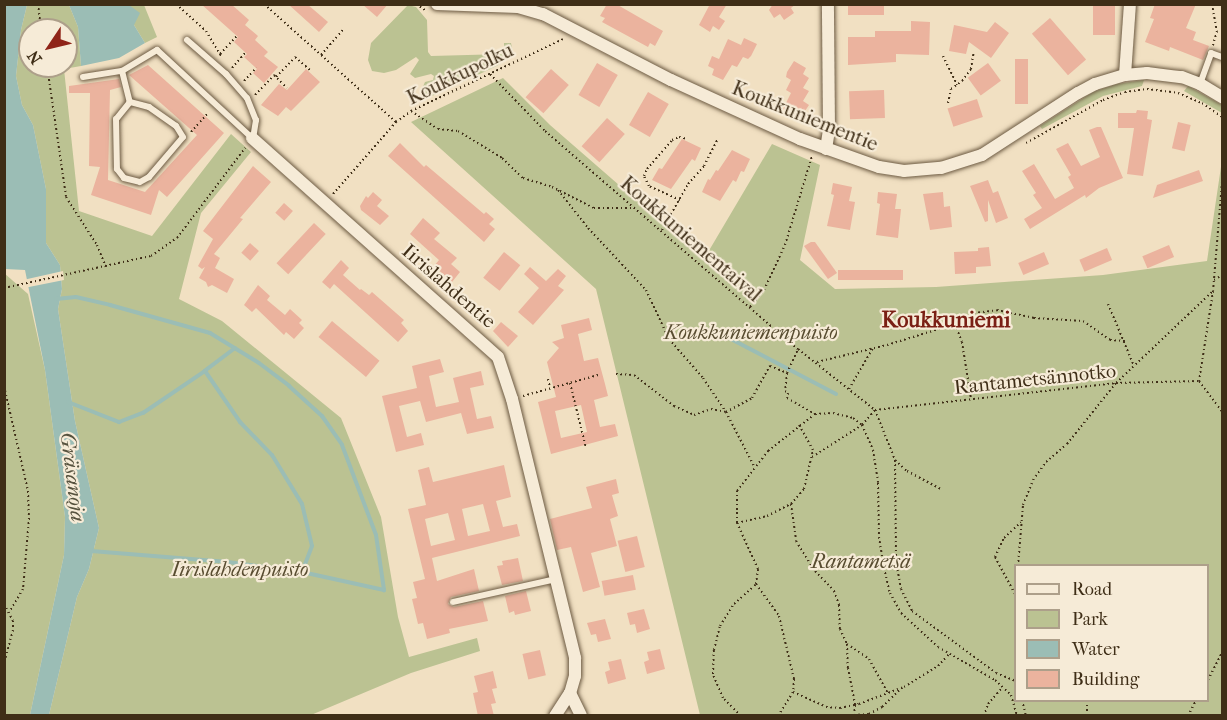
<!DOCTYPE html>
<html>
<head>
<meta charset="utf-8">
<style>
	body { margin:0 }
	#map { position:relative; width:1227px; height:720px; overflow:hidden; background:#f1e0c2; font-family:"IM FELL French Canon",serif }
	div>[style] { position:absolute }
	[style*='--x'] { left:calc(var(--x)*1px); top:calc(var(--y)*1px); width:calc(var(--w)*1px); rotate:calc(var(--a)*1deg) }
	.green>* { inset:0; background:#bbc292 }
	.water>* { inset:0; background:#9bbdb5 }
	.pier>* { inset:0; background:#f1e0c2 }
	.stream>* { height:4px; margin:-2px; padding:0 2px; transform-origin:2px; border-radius:2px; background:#9bbdb5 }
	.building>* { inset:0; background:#ebb39e; transform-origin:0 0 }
	.path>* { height:2px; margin-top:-1px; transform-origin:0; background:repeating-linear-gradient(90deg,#3f2e17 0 1.5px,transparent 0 4.5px) }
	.roads { filter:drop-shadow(0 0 2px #6c5a42) drop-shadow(0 0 2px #6c5a42) }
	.service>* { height:6px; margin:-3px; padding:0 3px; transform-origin:3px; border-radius:3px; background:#f6ebd7 }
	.minor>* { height:12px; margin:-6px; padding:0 6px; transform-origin:6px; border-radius:6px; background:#f6ebd7 }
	span { translate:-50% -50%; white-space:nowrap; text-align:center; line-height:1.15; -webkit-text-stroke:4.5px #f6ebd7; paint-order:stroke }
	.street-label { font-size:20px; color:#3f2e17 }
	.park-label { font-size:20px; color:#584c30; font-style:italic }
	.water-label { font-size:21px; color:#56523e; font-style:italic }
	.quarter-label { font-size:22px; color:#7a1f14; font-weight:700 }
	.frame { position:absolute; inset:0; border:6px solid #3f2e17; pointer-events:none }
	.legend { position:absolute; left:1014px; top:564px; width:195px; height:138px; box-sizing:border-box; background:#f6ebd7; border:2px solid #ad9f8a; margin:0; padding:8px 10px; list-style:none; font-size:18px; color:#3f2e17 }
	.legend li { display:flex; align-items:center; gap:12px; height:30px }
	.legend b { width:30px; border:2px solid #ad9f8a }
	.north { position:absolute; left:18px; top:18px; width:60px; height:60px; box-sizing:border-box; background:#f6ebd7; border:2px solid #ad9f8a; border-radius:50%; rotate:235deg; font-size:16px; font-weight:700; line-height:24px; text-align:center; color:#3f2e17 }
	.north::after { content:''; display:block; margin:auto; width:21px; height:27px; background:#8f2418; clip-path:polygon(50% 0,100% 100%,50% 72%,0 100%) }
</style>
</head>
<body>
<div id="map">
	<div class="green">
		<i style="clip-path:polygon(evenodd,27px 5px,69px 5px,78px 27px,81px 66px,64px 69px,79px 211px,152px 236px,231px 134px,251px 152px,201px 213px,179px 299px,222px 321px,341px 418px,381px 517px,398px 617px,409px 657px,477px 638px,480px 651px,411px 673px,311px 715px,49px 715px,77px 597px,89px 569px,99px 528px,75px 421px,58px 309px,62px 289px,60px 265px,46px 243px,46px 189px,33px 125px,22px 105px,16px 76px,21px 30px,27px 5px,30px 30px,66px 30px,66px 66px,30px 66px,30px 30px)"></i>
		<i style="clip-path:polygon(129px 5px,144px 5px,157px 37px,145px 43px,134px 25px)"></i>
		<i style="clip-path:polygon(408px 5px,416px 7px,427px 20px,428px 52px,431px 56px,504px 54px,504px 43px,511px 43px,513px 54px,497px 66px,432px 96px,426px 96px,421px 91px,425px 82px,433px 80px,434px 76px,431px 74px,415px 78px,410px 74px,419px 60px,416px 57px,396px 70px,384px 73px,372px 71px,368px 60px,371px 43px)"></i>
		<i style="clip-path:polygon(evenodd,503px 78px,550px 125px,704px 259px,772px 144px,820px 165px,800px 260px,835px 289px,936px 287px,1103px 275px,1207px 261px,1222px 160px,1222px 715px,700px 715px,596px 289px,411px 122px,503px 78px,1016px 566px,1208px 566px,1208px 700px,1016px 700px,1016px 566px)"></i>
		<i style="clip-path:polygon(1144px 80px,1142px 86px,1103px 96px,1042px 129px,1040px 126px,1093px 92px,1117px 84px)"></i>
		<i style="clip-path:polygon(1188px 86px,1222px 105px,1222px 113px,1184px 91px)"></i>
		<i style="clip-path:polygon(4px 273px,28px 294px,45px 370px,65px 517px,64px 555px,30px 715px,5px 715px)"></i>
	</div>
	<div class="water">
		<i style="clip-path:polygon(4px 5px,27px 5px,21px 30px,16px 76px,22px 105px,33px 125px,46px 189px,46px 243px,60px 265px,62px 289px,58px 309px,75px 421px,99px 528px,89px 569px,77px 597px,49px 715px,30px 715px,64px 555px,65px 517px,45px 370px,25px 270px,5px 269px)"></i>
		<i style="clip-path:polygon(69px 5px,129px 5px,140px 13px,134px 25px,145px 43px,119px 58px,81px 66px,78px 27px)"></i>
	</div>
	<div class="pier">
		<i style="clip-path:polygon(63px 271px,64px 280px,24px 288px,23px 280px)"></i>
	</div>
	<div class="stream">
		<i style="--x:56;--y:299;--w:20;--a:-6"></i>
		<i style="--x:76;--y:297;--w:35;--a:13"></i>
		<i style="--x:110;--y:305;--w:104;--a:15.6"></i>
		<i style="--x:210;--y:333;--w:57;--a:31.5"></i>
		<i style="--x:259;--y:363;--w:38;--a:37"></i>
		<i style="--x:289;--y:386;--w:45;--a:42.3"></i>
		<i style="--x:322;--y:416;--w:35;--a:55"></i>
		<i style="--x:342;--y:445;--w:96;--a:69.3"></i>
		<i style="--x:376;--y:535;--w:56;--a:81.7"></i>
		<i style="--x:384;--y:590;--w:84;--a:-167.6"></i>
		<i style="--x:302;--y:572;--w:75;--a:-172.3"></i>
		<i style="--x:228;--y:562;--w:137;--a:-175.4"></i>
		<i style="--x:727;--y:337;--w:123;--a:27.6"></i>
		<i style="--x:235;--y:348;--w:38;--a:143"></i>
		<i style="--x:205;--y:371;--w:62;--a:55.5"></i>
		<i style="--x:240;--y:422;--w:46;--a:45.9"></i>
		<i style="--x:272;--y:455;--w:57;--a:58.5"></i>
		<i style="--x:302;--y:504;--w:43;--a:76.6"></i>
		<i style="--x:312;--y:546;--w:28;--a:111"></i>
		<i style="--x:68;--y:402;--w:55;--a:21.4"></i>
		<i style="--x:119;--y:422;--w:26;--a:-21"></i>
		<i style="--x:143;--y:413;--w:75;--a:-34.1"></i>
	</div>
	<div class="building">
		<i style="clip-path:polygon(201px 4px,231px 4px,249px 20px,245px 25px,258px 36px,255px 40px,268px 52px,264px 56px,278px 67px,264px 83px,253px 73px,257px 69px,244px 57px,247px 54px,234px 42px,238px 37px)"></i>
		<i style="clip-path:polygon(288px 4px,307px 4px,328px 22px,319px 32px)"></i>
		<i style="clip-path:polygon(362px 4px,388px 4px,377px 17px)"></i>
		<i style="clip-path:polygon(607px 4px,616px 4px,663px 31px,655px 46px,650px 43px,648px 47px,602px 22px,605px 18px,600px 16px)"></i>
		<i style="clip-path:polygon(710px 4px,727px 4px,719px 17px,725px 21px,719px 30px,713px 26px,710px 32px,699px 25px)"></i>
		<i style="clip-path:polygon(773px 4px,796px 4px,791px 8px,794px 13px,784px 20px,780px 14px,774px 18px,769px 10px)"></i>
		<i style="left:848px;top:4px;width:36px;height:11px"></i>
		<i style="left:1093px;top:4px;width:22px;height:31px"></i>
		<i style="clip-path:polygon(1155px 4px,1196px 4px,1186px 28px,1196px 32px,1193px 40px,1209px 46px,1203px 60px,1170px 47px,1169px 51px,1145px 42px,1154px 19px,1150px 18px)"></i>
		<i style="left:1050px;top:18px;width:55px;height:24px;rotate:49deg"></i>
		<i style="clip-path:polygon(911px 21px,930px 22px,929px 55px,896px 54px,896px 62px,848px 65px,848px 37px,875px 37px,875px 31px,911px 31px)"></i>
		<i style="clip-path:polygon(995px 22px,1009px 33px,991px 58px,969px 42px,966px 54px,949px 51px,954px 25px,987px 32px)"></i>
		<i style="clip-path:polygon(744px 38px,757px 44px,751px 56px,748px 59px,743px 57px,737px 67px,732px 65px,723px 80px,712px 75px,714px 69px,708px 66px,712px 56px,719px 59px,728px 39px,741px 45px)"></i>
		<i style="left:1015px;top:59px;width:13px;height:45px"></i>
		<i style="clip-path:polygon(794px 61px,806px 68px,803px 74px,809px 78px,803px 88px,809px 91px,803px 101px,809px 105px,803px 114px,797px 110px,794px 116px,783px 109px,791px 93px,786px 90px,791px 80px,786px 77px,787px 72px)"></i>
		<i style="left:597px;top:63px;width:24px;height:37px;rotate:30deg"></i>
		<i style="left:988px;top:63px;width:22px;height:25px;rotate:54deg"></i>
		<i style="clip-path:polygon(148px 65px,224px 133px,167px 197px,159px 190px,151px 215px,91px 195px,100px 167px,89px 166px,90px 93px,69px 93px,69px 86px,119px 79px,121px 87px,110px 90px,108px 180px,145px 192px,197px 135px,129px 75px)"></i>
		<i style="clip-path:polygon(306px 69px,320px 82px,291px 111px,286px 107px,278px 116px,261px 105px,279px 84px,287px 90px)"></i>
		<i style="left:551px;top:69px;width:24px;height:38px;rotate:42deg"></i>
		<i style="left:884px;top:90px;width:28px;height:35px;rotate:88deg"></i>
		<i style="left:648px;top:92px;width:24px;height:38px;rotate:30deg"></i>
		<i style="left:977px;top:99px;width:19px;height:31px;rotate:72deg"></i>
		<i style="clip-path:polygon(1137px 110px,1148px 111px,1147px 119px,1152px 120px,1143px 176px,1127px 174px,1134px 128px,1118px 128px,1118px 113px,1136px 113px)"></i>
		<i style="left:607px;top:118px;width:24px;height:38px;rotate:42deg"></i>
		<i style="left:1178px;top:122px;width:13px;height:27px;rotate:13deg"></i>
		<i style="clip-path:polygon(1097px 127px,1101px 127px,1123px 178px,1099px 188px,1086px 198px,1085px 195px,1030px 229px,1024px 219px,1042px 208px,1033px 195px,1036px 193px,1022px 171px,1034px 164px,1055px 199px,1074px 188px,1068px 177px,1071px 175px,1056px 149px,1068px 143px,1081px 166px,1100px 157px,1089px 130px)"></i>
		<i style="clip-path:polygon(682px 139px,701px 148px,695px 161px,692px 159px,671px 189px,652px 180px,659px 168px,662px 169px)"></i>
		<i style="clip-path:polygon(400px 143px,424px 167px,426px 165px,484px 214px,486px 212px,494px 219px,489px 224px,495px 229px,484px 242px,388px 156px)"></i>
		<i style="clip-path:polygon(732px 150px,750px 159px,744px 172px,741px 171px,736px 182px,733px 180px,720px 201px,702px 192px,708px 179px,710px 180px,716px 170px,718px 171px)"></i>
		<i style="clip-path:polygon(253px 166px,271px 182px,240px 218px,243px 219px,214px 254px,220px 258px,215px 268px,234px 279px,227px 293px,212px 285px,208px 287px,206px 282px,199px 278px,205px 267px,202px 269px,198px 266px,213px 239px,203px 231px)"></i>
		<i style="clip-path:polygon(1199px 170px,1203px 181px,1153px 198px,1157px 185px)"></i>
		<i style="clip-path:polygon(988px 180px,993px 193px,998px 191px,1008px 218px,996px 223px,988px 200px,988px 221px,985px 222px,970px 186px)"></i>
		<i style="clip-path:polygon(833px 183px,852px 187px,849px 201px,855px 202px,850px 230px,827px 226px,834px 195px,831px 194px)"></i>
		<i style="clip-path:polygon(373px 192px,382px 200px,377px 206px,389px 216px,380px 225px,361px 210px,360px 206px,366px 196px,368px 198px)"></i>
		<i style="clip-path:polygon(878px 192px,897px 194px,895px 209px,901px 209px,898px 238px,876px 235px,880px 204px,877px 203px)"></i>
		<i style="clip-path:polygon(943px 192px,944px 207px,950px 206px,952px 227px,930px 230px,923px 194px)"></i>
		<i style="left:284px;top:203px;width:12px;height:13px;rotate:42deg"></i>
		<i style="clip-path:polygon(423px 218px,440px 233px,434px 239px,457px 258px,451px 264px,460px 272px,452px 282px,434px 266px,439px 260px,410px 234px)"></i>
		<i style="left:314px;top:223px;width:16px;height:55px;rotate:43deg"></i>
		<i style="clip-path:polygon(811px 242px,815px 242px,837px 273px,828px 279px,804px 246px)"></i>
		<i style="left:250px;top:243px;width:12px;height:13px;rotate:42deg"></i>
		<i style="left:1169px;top:245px;width:13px;height:29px;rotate:67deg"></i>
		<i style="clip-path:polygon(989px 247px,991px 266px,976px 267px,976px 273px,955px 274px,954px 252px,978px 251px,978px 248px)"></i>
		<i style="left:1107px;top:248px;width:13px;height:30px;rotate:67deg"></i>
		<i style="left:504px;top:252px;width:21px;height:33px;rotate:39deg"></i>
		<i style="left:1044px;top:252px;width:13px;height:28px;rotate:67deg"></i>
		<i style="clip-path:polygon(341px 260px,349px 268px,343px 275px,360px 290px,361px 289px,369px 295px,372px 292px,404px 320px,401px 323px,408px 331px,398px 342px,334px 284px,330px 289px,322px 282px)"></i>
		<i style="clip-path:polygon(530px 267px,546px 281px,558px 269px,566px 276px,558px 286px,564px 290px,533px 325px,518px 312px,539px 288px,524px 274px)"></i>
		<i style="left:903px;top:270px;width:10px;height:65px;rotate:90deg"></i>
		<i style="clip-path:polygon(258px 285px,270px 296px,267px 300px,285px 315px,290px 309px,302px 320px,299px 323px,304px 328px,294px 339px,286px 332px,284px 335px,256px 308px,252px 312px,244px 305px)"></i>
		<i style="clip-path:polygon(evenodd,589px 318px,592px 330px,578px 334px,584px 361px,598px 358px,605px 384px,608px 396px,594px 400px,600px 427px,615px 424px,618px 436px,551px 454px,538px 402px,556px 397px,547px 362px,559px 348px,552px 342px,564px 338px,561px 325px,589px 318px,581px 405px,587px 432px,561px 438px,555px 411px,581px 405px)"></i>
		<i style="left:332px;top:321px;width:62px;height:21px;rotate:40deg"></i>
		<i style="clip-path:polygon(501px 322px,518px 336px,508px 347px,493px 331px)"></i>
		<i style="clip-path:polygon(440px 359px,444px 372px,429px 376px,436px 407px,459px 402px,453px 378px,481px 371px,484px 385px,470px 388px,477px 419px,491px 416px,494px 428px,467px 434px,461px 413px,426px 422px,420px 401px,399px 406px,407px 437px,421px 433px,424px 445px,396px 452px,382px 396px,417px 388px,412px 366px)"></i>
		<i style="clip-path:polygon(evenodd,504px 465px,511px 497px,496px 501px,503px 527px,517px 524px,520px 536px,432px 558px,437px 581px,474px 569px,479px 591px,451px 597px,448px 604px,454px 607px,483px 601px,488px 621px,449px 629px,450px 633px,427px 639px,423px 623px,418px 624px,412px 599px,417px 598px,413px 582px,425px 579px,408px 509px,426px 505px,418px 470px,429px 467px,433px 482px,504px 465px,483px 504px,490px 531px,468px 536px,462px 509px,483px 504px,504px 465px,448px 513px,455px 540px,431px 546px,425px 519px,448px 513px)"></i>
		<i style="clip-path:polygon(616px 479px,619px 493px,612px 495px,618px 516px,610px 519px,617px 546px,591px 553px,600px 587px,583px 592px,571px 547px,557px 550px,550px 519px,592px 508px,586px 487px)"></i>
		<i style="left:637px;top:536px;width:32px;height:20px;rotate:76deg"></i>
		<i style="clip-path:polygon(518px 558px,523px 581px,502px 585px,497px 566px,503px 565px,502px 561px)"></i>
		<i style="left:633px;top:575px;width:15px;height:32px;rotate:79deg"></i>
		<i style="clip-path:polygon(526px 591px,531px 611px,515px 615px,514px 611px,509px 613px,505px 596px)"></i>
		<i style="clip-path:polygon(644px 609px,650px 629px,637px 633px,635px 624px,630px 625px,627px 613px)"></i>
		<i style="clip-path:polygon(605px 619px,611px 639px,598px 642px,596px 634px,591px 635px,587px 623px)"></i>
		<i style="clip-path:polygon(660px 649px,665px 669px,647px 674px,644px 662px,649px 660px,647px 652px)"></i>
		<i style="left:540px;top:650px;width:26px;height:18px;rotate:77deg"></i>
		<i style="clip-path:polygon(621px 659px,626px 679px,608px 684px,605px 672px,610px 670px,608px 662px)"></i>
		<i style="clip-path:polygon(493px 671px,497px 688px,492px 689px,496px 703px,491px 704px,494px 716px,478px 716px,473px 693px,478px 692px,474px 676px)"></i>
	</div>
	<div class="path">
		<i style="--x:38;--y:4;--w:26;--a:83"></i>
		<i style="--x:176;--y:4;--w:40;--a:42"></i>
		<i style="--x:206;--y:31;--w:29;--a:59"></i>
		<i style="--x:264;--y:4;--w:177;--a:41.8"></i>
		<i style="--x:416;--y:4;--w:11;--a:34"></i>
		<i style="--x:1212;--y:4;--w:27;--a:80"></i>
		<i style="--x:1217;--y:31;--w:15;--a:106"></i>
		<i style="--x:220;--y:54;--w:25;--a:-47"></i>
		<i style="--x:321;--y:55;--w:35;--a:-49"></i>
		<i style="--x:943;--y:56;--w:32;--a:64"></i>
		<i style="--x:47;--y:66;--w:132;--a:81.7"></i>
		<i style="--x:66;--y:197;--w:57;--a:57.1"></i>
		<i style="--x:97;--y:245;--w:24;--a:68"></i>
		<i style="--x:232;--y:68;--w:21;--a:-49"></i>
		<i style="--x:490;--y:74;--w:79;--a:46"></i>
		<i style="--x:545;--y:131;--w:334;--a:40.8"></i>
		<i style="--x:798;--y:349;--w:98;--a:38.4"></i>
		<i style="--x:875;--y:410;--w:54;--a:68.2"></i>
		<i style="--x:895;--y:460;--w:101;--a:89.4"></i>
		<i style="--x:896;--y:561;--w:28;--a:80"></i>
		<i style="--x:901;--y:589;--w:25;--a:63"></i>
		<i style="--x:912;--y:611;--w:104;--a:36.4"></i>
		<i style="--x:996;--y:673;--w:22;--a:22"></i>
		<i style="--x:276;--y:77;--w:28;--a:-46"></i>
		<i style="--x:295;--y:57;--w:20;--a:41"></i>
		<i style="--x:244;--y:81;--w:18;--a:-47"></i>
		<i style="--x:255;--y:95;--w:28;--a:-46"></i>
		<i style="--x:274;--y:75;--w:18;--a:45"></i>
		<i style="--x:948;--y:103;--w:14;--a:-78"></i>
		<i style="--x:951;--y:89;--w:14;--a:-36"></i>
		<i style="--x:962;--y:81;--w:15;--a:-53"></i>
		<i style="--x:971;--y:69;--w:18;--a:-81"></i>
		<i style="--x:411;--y:111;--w:32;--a:34"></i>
		<i style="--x:438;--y:129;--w:20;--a:6"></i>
		<i style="--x:458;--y:131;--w:52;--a:31.5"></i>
		<i style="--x:502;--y:158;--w:29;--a:44"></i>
		<i style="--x:523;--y:178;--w:30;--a:17"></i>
		<i style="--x:552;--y:187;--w:47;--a:26.6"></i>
		<i style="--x:594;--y:208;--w:41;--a:0"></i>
		<i style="--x:191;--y:132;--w:27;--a:-48"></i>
		<i style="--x:1026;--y:143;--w:88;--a:-29.2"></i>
		<i style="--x:1103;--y:100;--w:23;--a:-20"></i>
		<i style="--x:1125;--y:92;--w:22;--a:-8"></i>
		<i style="--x:1147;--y:89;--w:31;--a:7"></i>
		<i style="--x:1178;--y:93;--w:26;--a:23"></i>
		<i style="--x:1202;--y:103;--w:24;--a:35"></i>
		<i style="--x:1222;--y:182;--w:109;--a:94.7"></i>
		<i style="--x:1213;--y:291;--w:91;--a:98.8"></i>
		<i style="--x:1199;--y:381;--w:38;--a:53"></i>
		<i style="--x:558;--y:190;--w:48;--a:51.7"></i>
		<i style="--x:588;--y:228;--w:85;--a:46.9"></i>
		<i style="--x:646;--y:290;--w:54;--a:64.9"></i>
		<i style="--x:669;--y:339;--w:52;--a:48.9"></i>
		<i style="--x:703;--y:378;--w:41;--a:55.9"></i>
		<i style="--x:726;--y:412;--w:61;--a:62.6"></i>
		<i style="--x:333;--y:194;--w:96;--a:-48.8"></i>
		<i style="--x:396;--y:122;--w:19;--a:-36"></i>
		<i style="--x:411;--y:111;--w:168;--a:-25.3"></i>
		<i style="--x:680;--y:200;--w:34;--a:-156"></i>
		<i style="--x:649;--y:186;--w:11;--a:-117"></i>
		<i style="--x:644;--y:176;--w:8;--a:-67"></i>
		<i style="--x:647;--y:169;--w:38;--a:-49"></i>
		<i style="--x:672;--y:140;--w:8;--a:-23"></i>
		<i style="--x:679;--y:137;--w:9;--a:13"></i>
		<i style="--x:662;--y:230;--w:53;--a:-60.5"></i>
		<i style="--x:688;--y:184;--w:24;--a:-48"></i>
		<i style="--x:704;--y:166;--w:30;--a:-63"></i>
		<i style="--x:1214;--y:280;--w:9;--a:-32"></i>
		<i style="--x:4;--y:288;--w:150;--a:-12.3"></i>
		<i style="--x:151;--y:256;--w:32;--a:-35"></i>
		<i style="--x:177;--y:238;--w:113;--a:-52.9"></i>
		<i style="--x:1108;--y:304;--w:67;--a:67.2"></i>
		<i style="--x:750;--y:307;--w:22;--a:-51"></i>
		<i style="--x:764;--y:290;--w:50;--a:-65"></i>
		<i style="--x:785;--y:245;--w:93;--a:-73.1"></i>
		<i style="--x:955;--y:324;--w:19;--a:69"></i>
		<i style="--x:962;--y:342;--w:58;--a:81"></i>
		<i style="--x:817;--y:362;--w:72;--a:-13.7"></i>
		<i style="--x:887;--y:345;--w:71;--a:-17.2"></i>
		<i style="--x:955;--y:324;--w:22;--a:-30"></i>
		<i style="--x:974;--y:313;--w:23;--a:-7"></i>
		<i style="--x:997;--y:310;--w:38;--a:12"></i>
		<i style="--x:1034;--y:318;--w:49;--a:3.5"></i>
		<i style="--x:1083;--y:321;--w:33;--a:35"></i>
		<i style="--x:1110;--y:340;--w:15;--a:4"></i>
		<i style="--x:787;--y:373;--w:18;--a:96"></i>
		<i style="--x:785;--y:391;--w:4;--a:34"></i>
		<i style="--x:788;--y:393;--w:5;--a:101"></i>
		<i style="--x:787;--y:398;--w:32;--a:30"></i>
		<i style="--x:616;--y:374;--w:18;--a:3"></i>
		<i style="--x:634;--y:375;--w:51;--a:37.8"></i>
		<i style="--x:674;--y:406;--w:22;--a:24"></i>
		<i style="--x:694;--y:415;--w:18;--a:-19"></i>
		<i style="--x:711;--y:409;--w:15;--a:11"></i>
		<i style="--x:726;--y:412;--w:30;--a:-28"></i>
		<i style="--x:752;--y:398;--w:37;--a:-61"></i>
		<i style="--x:770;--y:366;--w:18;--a:22"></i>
		<i style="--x:787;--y:373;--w:26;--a:-65"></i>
		<i style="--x:548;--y:379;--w:9;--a:77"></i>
		<i style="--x:570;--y:383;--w:67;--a:76.2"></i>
		<i style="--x:4;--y:386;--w:108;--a:77.1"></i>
		<i style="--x:28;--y:491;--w:27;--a:88"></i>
		<i style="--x:29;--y:518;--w:71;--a:94.8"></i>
		<i style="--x:23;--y:589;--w:27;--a:121"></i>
		<i style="--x:849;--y:389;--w:48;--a:-59.7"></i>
		<i style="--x:523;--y:396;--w:78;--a:-15.6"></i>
		<i style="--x:812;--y:457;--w:59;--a:-32.6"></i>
		<i style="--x:862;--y:425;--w:20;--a:-49"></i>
		<i style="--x:875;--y:410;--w:243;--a:-6.4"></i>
		<i style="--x:1116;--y:383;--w:83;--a:-1.4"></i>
		<i style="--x:895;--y:460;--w:16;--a:43"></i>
		<i style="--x:907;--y:471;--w:38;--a:28"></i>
		<i style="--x:791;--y:504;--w:37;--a:82"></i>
		<i style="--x:796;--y:541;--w:36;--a:58"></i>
		<i style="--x:815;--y:571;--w:28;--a:46"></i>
		<i style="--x:834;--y:591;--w:15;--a:70"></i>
		<i style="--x:839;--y:605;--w:24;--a:88"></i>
		<i style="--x:840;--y:629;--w:17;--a:65"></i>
		<i style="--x:847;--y:644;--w:27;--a:34"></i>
		<i style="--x:869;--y:659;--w:39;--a:61"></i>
		<i style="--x:737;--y:523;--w:31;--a:-13"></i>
		<i style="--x:767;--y:516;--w:27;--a:-27"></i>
		<i style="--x:791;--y:504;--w:20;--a:-49"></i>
		<i style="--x:804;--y:489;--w:40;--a:-77"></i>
		<i style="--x:813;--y:450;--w:29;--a:-119"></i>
		<i style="--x:1018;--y:566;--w:61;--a:-85.3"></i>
		<i style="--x:1023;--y:505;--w:27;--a:-68"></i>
		<i style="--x:1033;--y:480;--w:22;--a:-54"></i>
		<i style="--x:1046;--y:462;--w:28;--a:-41"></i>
		<i style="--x:1067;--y:444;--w:78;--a:-51.2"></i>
		<i style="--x:1116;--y:383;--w:134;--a:-43.5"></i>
		<i style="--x:756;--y:584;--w:39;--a:54"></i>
		<i style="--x:779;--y:616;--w:65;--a:76.6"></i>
		<i style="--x:794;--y:679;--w:13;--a:94"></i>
		<i style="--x:793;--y:692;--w:28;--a:122"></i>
		<i style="--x:1016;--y:590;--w:16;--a:90"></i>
		<i style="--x:1015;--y:594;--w:42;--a:-118.4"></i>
		<i style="--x:995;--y:557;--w:21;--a:-65"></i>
		<i style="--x:1004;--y:538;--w:23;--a:-43"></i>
		<i style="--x:4;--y:604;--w:19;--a:62"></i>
		<i style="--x:13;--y:621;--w:9;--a:90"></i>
		<i style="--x:13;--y:630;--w:34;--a:105"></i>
		<i style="--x:847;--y:644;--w:24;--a:88"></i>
		<i style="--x:848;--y:668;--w:38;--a:79"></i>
		<i style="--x:855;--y:705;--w:11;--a:95"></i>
		<i style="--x:1208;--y:680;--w:30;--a:-63"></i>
		<i style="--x:793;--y:692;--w:36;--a:24"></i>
		<i style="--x:826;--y:707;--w:14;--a:4"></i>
		<i style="--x:840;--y:708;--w:19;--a:-12"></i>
		<i style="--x:859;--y:704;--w:48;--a:-20.7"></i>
		<i style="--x:904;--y:687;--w:40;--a:-32"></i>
		<i style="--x:938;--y:666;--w:16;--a:-47"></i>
		<i style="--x:1022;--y:700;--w:16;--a:76"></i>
		<i style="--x:1087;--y:700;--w:16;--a:90"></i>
		<i style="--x:854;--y:715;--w:15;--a:-4"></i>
		<i style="--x:869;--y:714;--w:15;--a:-28"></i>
		<i style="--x:882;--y:707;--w:28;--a:-44"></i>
		<i style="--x:741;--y:716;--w:25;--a:-135"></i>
		<i style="--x:723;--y:698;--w:26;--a:-113"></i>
		<i style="--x:713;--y:674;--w:24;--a:-88"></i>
		<i style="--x:714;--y:650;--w:25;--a:-76"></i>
		<i style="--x:720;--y:626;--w:26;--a:-58"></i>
		<i style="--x:734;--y:604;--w:30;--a:-42"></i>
		<i style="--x:756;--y:584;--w:15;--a:-82"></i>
		<i style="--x:758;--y:569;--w:51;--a:-114.5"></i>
		<i style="--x:737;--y:523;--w:32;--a:-90"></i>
		<i style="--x:737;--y:491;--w:51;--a:-52.2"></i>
		<i style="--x:768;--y:451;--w:60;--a:-38.2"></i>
		<i style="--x:815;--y:414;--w:18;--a:-3"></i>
		<i style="--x:833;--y:413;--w:21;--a:14"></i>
		<i style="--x:853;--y:418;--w:11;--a:38"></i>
		<i style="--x:862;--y:425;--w:27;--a:66"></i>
		<i style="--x:873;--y:450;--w:33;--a:81"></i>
		<i style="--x:878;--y:483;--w:54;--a:88.9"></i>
		<i style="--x:879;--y:537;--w:31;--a:81"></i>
		<i style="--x:884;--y:568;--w:26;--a:77"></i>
		<i style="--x:890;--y:593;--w:23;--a:61"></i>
		<i style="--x:901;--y:613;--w:50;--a:42.6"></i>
		<i style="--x:938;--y:647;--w:66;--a:30.1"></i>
		<i style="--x:995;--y:680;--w:22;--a:43"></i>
		<i style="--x:1011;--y:695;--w:22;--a:74"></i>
		<i style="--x:984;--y:716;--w:13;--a:-72"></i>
		<i style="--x:988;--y:704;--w:21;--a:-49"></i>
		<i style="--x:1188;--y:716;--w:18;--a:-63"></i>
	</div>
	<div class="roads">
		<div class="service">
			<i style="--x:187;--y:40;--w:52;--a:41.1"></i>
			<i style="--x:226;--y:74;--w:32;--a:49"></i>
			<i style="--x:247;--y:98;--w:24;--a:68"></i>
			<i style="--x:256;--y:120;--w:18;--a:99"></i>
			<i style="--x:122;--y:71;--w:32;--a:76"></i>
			<i style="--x:130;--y:102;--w:22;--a:129"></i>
			<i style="--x:116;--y:119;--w:50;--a:88.9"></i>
			<i style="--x:117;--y:169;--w:11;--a:52"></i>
			<i style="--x:124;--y:178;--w:16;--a:14"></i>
			<i style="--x:140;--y:182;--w:10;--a:-29"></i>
			<i style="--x:149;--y:177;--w:52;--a:-49.6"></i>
			<i style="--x:183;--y:137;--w:13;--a:-122"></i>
			<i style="--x:176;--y:126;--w:33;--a:-145"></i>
			<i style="--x:149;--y:107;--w:20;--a:-165"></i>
			<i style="--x:83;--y:77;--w:39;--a:-9"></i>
			<i style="--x:122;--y:71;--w:41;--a:-31"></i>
			<i style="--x:157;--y:50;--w:129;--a:42.8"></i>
			<i style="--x:1200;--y:84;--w:33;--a:-70"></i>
			<i style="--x:1211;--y:53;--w:12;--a:20"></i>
			<i style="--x:453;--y:602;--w:106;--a:-12.6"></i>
		</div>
		<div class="minor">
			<i style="--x:437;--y:4;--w:81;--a:2.1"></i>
			<i style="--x:518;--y:7;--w:26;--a:16"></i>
			<i style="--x:543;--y:14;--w:144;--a:27.3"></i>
			<i style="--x:671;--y:80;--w:142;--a:24.6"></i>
			<i style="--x:800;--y:139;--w:84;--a:19.5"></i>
			<i style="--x:879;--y:167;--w:25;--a:9"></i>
			<i style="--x:904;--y:171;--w:37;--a:-5"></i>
			<i style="--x:941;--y:168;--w:43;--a:-17.6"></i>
			<i style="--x:982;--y:155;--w:114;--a:-32.9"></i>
			<i style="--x:1078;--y:93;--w:19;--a:-28"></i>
			<i style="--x:1095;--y:84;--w:31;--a:-17"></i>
			<i style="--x:1125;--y:75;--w:22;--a:-5"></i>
			<i style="--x:1147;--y:73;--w:35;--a:7"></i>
			<i style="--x:1182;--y:77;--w:19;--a:21"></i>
			<i style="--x:1200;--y:84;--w:26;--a:31"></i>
			<i style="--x:1125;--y:75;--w:71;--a:-86"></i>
			<i style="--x:252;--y:138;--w:329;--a:41.7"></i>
			<i style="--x:498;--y:357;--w:44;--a:71.6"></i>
			<i style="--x:512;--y:399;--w:267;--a:76.3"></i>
			<i style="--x:575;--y:658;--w:18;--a:90"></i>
			<i style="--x:575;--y:676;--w:18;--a:106"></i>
			<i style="--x:570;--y:693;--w:25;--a:64"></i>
			<i style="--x:826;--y:149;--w:20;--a:-81"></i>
			<i style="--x:829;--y:129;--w:125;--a:-90.5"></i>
			<i style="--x:555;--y:716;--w:27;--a:-57"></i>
		</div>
	</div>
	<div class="street-label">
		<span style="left:460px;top:74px;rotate:-26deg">Koukkupolku</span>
		<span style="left:805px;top:116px;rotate:22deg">Koukkuniementie</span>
		<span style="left:691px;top:239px;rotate:41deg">Koukkuniementaival</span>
		<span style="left:449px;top:286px;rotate:41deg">Iirislahdentie</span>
		<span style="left:1035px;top:379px;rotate:-6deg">Rantametsännotko</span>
	</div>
	<div class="park-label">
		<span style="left:751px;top:332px">Koukkuniemenpuisto</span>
		<span style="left:861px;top:561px">Rantametsä</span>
		<span style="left:240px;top:569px">Iirislahdenpuisto</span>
	</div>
	<div class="water-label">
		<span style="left:73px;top:477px;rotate:83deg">Gräsanoja</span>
	</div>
	<div class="quarter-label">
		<span style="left:946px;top:321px">Koukkuniemi</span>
	</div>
	<div class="frame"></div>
	<ul class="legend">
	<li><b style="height:8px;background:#f6ebd7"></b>Road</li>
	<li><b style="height:16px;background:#bbc292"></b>Park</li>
	<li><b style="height:16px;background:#9bbdb5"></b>Water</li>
	<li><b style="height:16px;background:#ebb39e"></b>Building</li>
	</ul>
	<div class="north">N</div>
</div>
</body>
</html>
